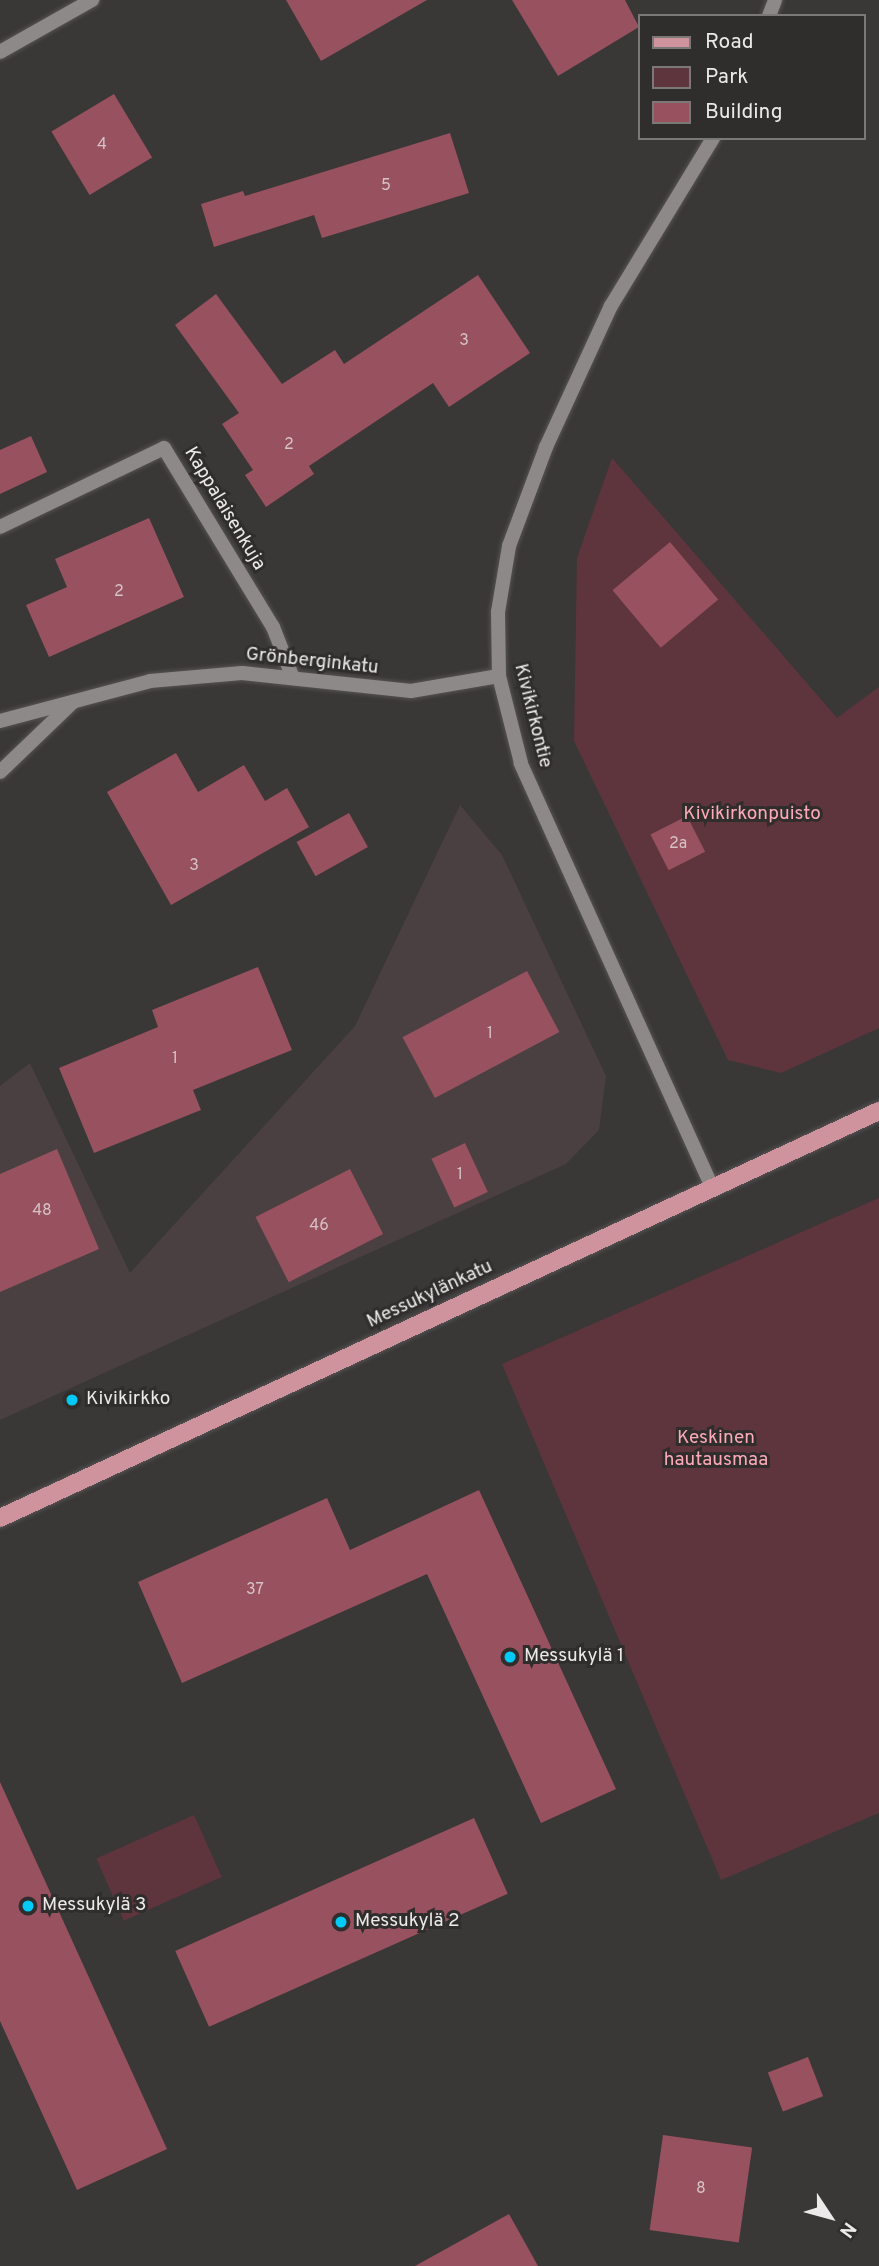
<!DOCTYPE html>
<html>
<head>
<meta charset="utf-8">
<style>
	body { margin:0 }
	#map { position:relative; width:879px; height:2266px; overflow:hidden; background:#3a3737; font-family:Overpass,sans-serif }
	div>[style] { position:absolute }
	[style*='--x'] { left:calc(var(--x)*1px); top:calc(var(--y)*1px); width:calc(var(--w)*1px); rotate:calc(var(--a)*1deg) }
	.built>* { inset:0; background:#4a4041 }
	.green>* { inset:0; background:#5f353d; transform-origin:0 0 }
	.building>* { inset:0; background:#97515f; transform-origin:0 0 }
	.roads { filter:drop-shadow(0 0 2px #565354) drop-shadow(0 0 2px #565354) }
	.street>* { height:14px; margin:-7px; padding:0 7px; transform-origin:7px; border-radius:7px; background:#8d8989 }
	.primary>* { height:18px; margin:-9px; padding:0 9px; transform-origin:9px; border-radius:9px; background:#ce939d }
	.dots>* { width:19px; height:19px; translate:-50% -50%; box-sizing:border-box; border:4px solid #302d2d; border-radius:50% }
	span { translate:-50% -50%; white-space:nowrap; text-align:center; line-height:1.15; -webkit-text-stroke:6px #302d2d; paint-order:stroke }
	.number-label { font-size:16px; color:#d6c3c6 }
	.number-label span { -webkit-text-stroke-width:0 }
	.street-label { font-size:19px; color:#ebe9e9 }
	.park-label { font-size:19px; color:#fda9b8 }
	.poi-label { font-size:19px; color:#ebe9e9 }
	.left { translate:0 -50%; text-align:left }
	.legend { position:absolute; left:638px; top:14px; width:228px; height:126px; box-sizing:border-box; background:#302d2d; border:2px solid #7b7878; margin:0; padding:9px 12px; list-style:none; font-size:21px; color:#ebe9e9 }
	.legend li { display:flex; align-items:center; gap:14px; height:35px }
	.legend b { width:35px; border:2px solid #7b7878 }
	.north { position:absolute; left:795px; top:2182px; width:70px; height:70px; -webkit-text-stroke:5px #302d2d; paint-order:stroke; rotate:126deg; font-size:19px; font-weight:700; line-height:28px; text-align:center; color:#ebe9e9 }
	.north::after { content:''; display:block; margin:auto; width:24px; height:32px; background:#ebe9e9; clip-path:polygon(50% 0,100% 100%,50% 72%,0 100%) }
</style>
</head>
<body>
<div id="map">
	<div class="built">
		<i style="clip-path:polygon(460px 805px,502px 855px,606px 1076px,599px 1130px,566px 1164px,0 1420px,0 1086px,30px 1063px,130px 1273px,355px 1026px)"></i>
	</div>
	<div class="green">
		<i style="clip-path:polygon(612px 458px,837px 718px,879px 687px,879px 1028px,781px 1073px,728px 1060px,574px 741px,577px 558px)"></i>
		<i style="clip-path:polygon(879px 1198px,879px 1813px,721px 1880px,502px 1364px)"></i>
		<i style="left:194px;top:1815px;width:68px;height:107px;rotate:66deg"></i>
	</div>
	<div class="building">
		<i style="clip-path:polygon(286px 0,427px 0,321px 61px)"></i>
		<i style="clip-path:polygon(512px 0,625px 0,639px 27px,558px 76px)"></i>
		<i style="left:114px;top:94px;width:74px;height:73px;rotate:59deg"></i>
		<i style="clip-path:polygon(450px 133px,469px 193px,322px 238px,314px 215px,214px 247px,201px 204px,243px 191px,245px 196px)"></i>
		<i style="clip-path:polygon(478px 275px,530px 353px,449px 407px,433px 383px,309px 466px,314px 474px,266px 507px,245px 475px,253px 470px,222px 424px,239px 413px,175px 325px,216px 294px,282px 384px,335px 350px,344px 364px)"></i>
		<i style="clip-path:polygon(31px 436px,47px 472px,0 494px,0 450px)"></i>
		<i style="clip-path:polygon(149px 518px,184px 597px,49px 657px,26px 605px,67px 587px,55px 559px)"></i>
		<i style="left:670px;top:542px;width:75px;height:75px;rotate:50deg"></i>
		<i style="clip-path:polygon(176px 753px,198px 792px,244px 765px,265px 801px,287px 788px,309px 827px,171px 905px,107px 792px)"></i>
		<i style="left:349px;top:813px;width:39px;height:60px;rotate:61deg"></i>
		<i style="left:687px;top:816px;width:40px;height:41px;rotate:63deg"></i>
		<i style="clip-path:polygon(258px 967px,292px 1050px,193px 1090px,201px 1110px,94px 1153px,59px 1068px,158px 1027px,152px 1010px)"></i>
		<i style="left:527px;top:971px;width:69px;height:141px;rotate:62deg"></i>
		<i style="left:465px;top:1143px;width:54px;height:37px;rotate:65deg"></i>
		<i style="clip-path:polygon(57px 1149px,99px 1249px,0 1292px,0 1174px)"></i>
		<i style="left:350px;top:1169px;width:73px;height:106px;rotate:63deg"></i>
		<i style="clip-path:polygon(479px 1490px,616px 1789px,541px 1823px,427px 1574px,182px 1683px,138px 1582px,327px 1498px,350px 1550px)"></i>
		<i style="clip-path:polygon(0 1782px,167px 2149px,77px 2190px,0 2021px)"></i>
		<i style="left:474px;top:1818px;width:83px;height:327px;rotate:66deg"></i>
		<i style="left:808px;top:2057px;width:42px;height:43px;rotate:69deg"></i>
		<i style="left:663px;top:2135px;width:90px;height:96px;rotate:8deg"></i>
		<i style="clip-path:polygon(509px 2214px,538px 2266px,415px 2266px)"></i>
	</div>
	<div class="roads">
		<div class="street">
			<i style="--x:769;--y:16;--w:17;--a:-69"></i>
			<i style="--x:0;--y:52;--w:106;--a:-29.5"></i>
			<i style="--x:0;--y:527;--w:182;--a:-25.7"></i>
			<i style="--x:164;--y:448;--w:210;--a:58.7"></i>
			<i style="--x:273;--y:627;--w:55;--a:68.6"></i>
			<i style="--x:0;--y:721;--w:155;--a:-14.9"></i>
			<i style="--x:150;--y:681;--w:92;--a:-5"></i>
			<i style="--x:242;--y:673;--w:170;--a:6.1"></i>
			<i style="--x:411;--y:691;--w:89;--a:-9.7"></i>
			<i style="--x:0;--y:772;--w:101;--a:-43.8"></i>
			<i style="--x:712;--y:1187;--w:465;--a:-114.3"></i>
			<i style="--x:521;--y:763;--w:90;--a:-104.2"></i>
			<i style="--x:499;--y:676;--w:64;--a:-90.9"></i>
			<i style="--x:498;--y:612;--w:67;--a:-80.5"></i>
			<i style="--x:509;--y:546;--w:106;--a:-69.5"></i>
			<i style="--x:546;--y:447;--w:155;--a:-65.3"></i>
			<i style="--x:611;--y:306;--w:197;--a:-58.7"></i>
		</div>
		<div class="primary">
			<i style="--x:0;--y:1518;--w:969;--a:-24.85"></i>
		</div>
	</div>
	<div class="dots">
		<i style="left:72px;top:1400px;background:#00cbf8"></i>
		<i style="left:510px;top:1657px;background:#00cbf8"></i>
		<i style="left:28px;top:1906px;background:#00cbf8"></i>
		<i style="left:341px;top:1922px;background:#00cbf8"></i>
	</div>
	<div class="number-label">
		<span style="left:102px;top:145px">4</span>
		<span style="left:386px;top:186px">5</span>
		<span style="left:464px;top:341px">3</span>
		<span style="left:289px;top:445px">2</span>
		<span style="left:119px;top:592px">2</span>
		<span style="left:678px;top:844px">2a</span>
		<span style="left:194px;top:866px">3</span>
		<span style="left:490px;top:1034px">1</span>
		<span style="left:175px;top:1059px">1</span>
		<span style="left:460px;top:1175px">1</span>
		<span style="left:42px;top:1211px">48</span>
		<span style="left:319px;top:1226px">46</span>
		<span style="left:255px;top:1590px">37</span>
		<span style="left:701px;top:2189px">8</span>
	</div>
	<div class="street-label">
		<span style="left:224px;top:509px;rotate:59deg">Kappalaisenkuja</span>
		<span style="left:312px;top:662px;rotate:6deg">Grönberginkatu</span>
		<span style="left:532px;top:716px;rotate:76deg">Kivikirkontie</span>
		<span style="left:430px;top:1295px;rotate:-25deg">Messukylänkatu</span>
	</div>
	<div class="park-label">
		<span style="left:752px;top:815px">Kivikirkonpuisto</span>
		<span style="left:716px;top:1450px">Keskinen<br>hautausmaa</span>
	</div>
	<div class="poi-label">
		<span class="left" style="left:86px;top:1400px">Kivikirkko</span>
		<span class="left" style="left:524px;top:1657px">Messukylä 1</span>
		<span class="left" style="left:42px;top:1906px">Messukylä 3</span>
		<span class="left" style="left:355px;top:1922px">Messukylä 2</span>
	</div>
	<ul class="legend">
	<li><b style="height:9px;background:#ce939d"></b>Road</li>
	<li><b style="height:19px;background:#5f353d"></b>Park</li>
	<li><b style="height:19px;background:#97515f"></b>Building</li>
	</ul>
	<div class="north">N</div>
</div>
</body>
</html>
